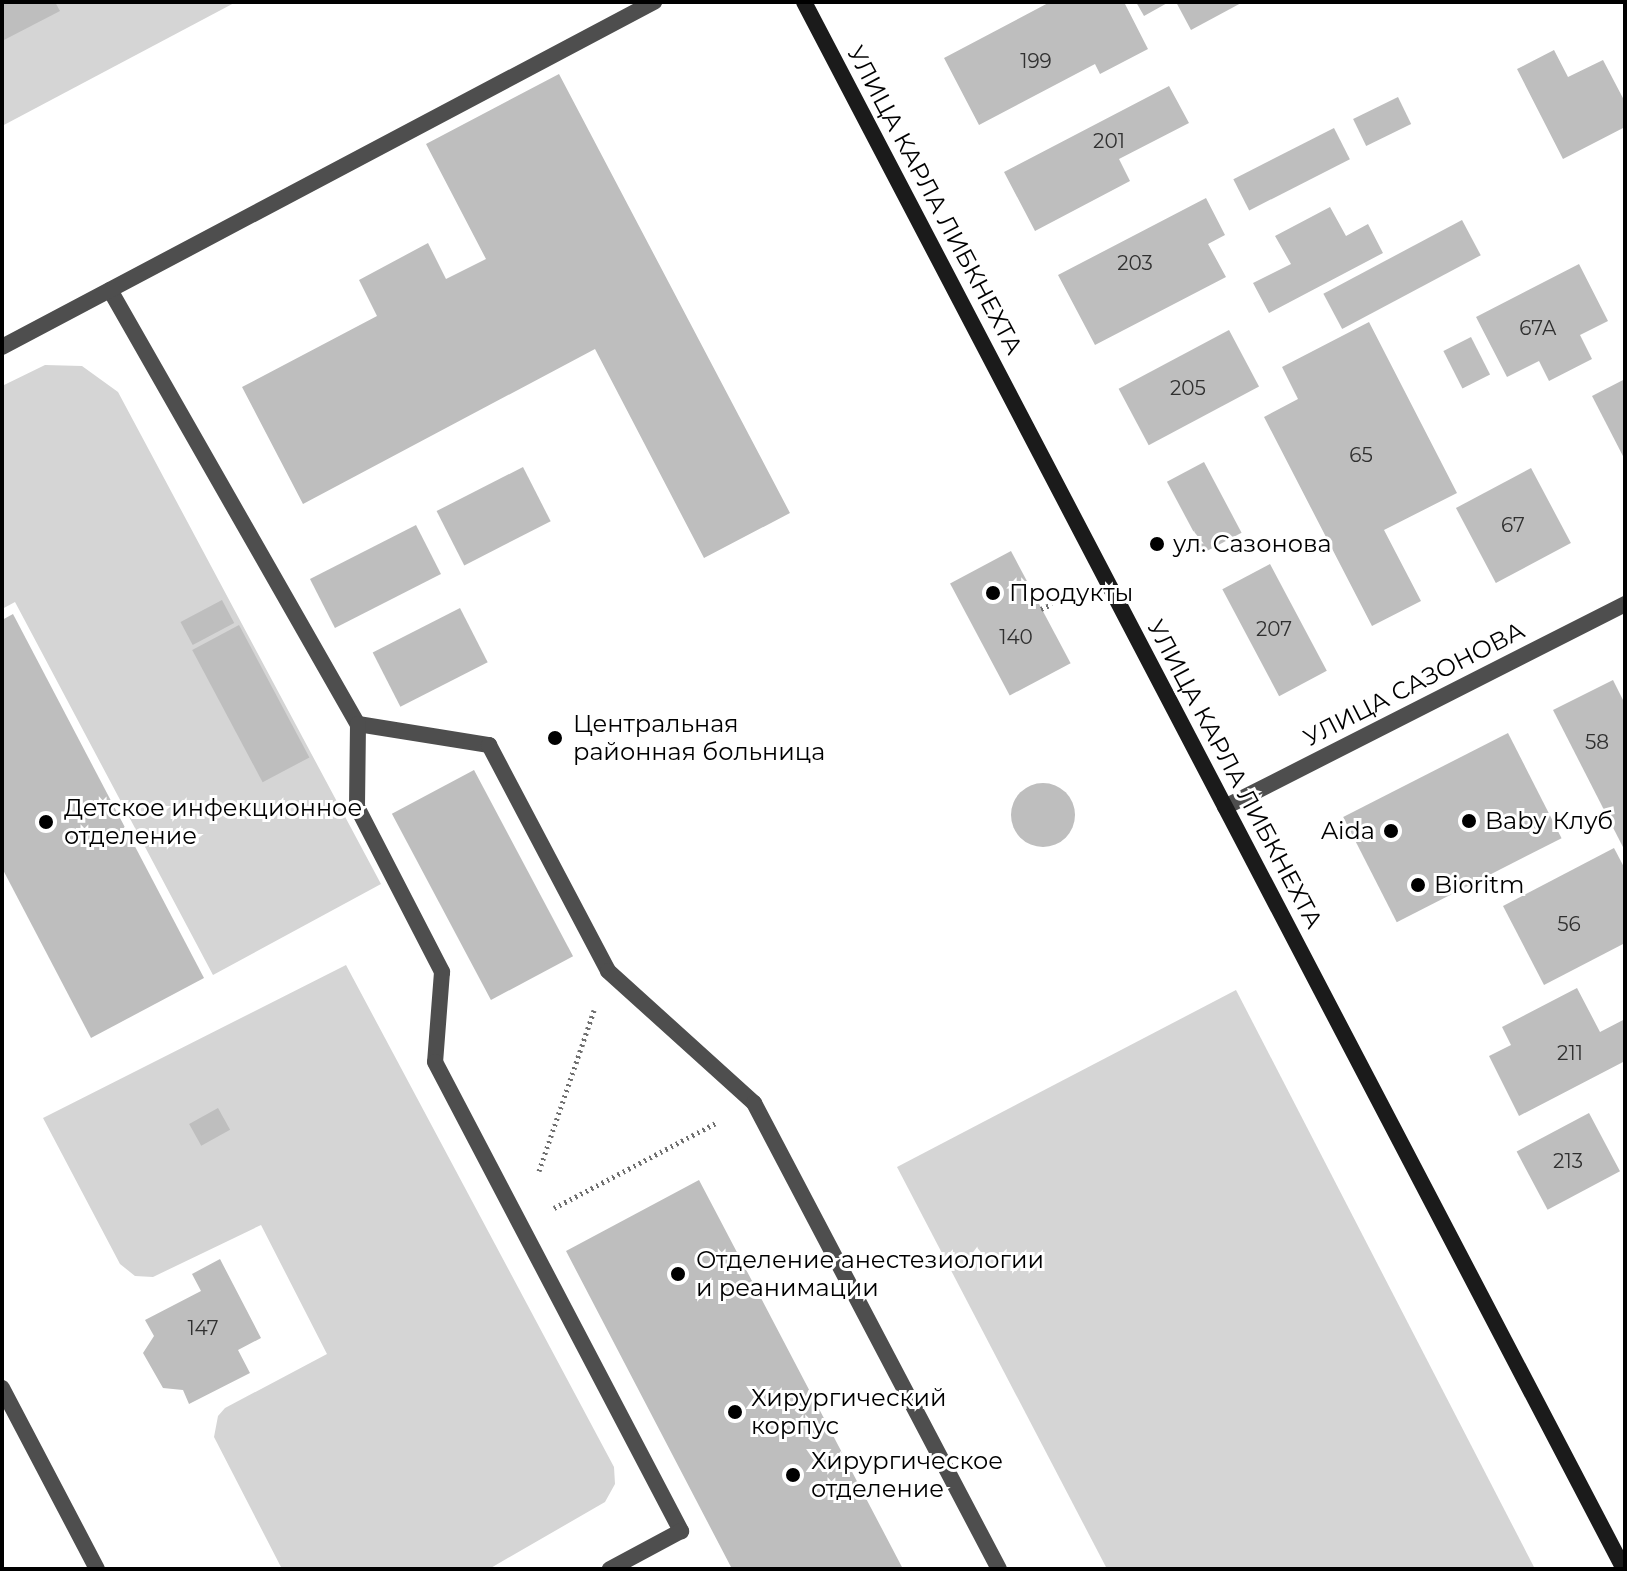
<!DOCTYPE html>
<html>
<head>
<meta charset="utf-8">
<style>
	body { margin:0 }
	#map { position:relative; width:1627px; height:1571px; overflow:hidden; background:#fff; font-family:Montserrat,sans-serif }
	div>[style] { position:absolute }
	[style*='--x'] { left:calc(var(--x)*1px); top:calc(var(--y)*1px); width:calc(var(--w)*1px); rotate:calc(var(--a)*1deg) }
	.green>* { inset:0; background:#d5d5d5 }
	.building>* { inset:0; background:#bebebe; transform-origin:0 0 }
	.round { border-radius:50% }
	.path>* { height:5px; margin-top:-2.5px; transform-origin:0; background:repeating-linear-gradient(90deg,#707070 0 2px,transparent 0 6px) }
	.lane>* { height:16px; margin:-8px; padding:0 8px; transform-origin:8px; border-radius:8px; background:#4e4e4e }
	.street>* { height:16px; margin:-8px; padding:0 8px; transform-origin:8px; border-radius:8px; background:#4e4e4e }
	.secondary>* { height:16px; margin:-8px; padding:0 8px; transform-origin:8px; border-radius:8px; background:#1b1b1b }
	.dots>* { width:22px; height:22px; translate:-50% -50%; box-sizing:border-box; border:4px solid #fff; border-radius:50% }
	span { translate:-50% -50%; white-space:nowrap; text-align:center; line-height:1.15; -webkit-text-stroke:6px #fff; paint-order:stroke }
	.number-label { font-size:20px; color:#303030 }
	.number-label span { -webkit-text-stroke-width:0 }
	.street-label { font-size:24px; color:#000 }
	.poi-label { font-size:24px; color:#000 }
	.left { translate:0 -50%; text-align:left }
	.right { translate:-100% -50%; text-align:right }
	.frame { position:absolute; inset:0; border:4px solid #000; pointer-events:none }
</style>
</head>
<body>
<div id="map">
	<div class="green">
		<i style="clip-path:polygon(2px 2px,236px 2px,2px 126px)"></i>
		<i style="clip-path:polygon(45px 365px,82px 366px,118px 392px,381px 884px,213px 975px,15px 602px,2px 609px,2px 386px)"></i>
		<i style="clip-path:polygon(346px 965px,614px 1467px,615px 1484px,605px 1502px,489px 1569px,282px 1569px,214px 1437px,218px 1416px,225px 1408px,327px 1354px,261px 1225px,153px 1277px,135px 1276px,120px 1264px,43px 1118px)"></i>
		<i style="clip-path:polygon(1236px 990px,1535px 1569px,1107px 1569px,897px 1167px)"></i>
	</div>
	<div class="building">
		<i style="clip-path:polygon(2px 2px,55px 2px,60px 11px,4px 40px)"></i>
		<i style="clip-path:polygon(1050px 2px,1124px 2px,1148px 49px,1100px 74px,1095px 64px,979px 125px,944px 58px)"></i>
		<i style="clip-path:polygon(1136px 2px,1169px 2px,1144px 16px)"></i>
		<i style="clip-path:polygon(1176px 2px,1243px 2px,1191px 30px)"></i>
		<i style="clip-path:polygon(1554px 50px,1568px 77px,1603px 60px,1625px 102px,1625px 127px,1563px 159px,1517px 69px)"></i>
		<i style="clip-path:polygon(559px 74px,790px 513px,704px 558px,595px 349px,303px 504px,242px 387px,377px 316px,359px 280px,428px 243px,446px 279px,486px 259px,426px 144px)"></i>
		<i style="clip-path:polygon(1169px 86px,1189px 123px,1119px 159px,1130px 181px,1035px 231px,1004px 172px)"></i>
		<i style="left:1398px;top:97px;width:30px;height:50px;rotate:64deg"></i>
		<i style="left:1334px;top:128px;width:35px;height:113px;rotate:63deg"></i>
		<i style="clip-path:polygon(1206px 198px,1225px 235px,1208px 244px,1226px 277px,1095px 345px,1058px 275px)"></i>
		<i style="clip-path:polygon(1330px 207px,1346px 236px,1368px 224px,1383px 253px,1269px 313px,1253px 283px,1291px 264px,1275px 236px)"></i>
		<i style="left:1462px;top:220px;width:40px;height:157px;rotate:62deg"></i>
		<i style="clip-path:polygon(1579px 264px,1608px 321px,1580px 335px,1592px 359px,1549px 381px,1539px 361px,1507px 377px,1476px 317px)"></i>
		<i style="clip-path:polygon(1369px 322px,1457px 493px,1384px 530px,1421px 601px,1372px 626px,1264px 417px,1298px 399px,1282px 367px)"></i>
		<i style="left:1229px;top:330px;width:64px;height:125px;rotate:62deg"></i>
		<i style="left:1471px;top:337px;width:42px;height:31px;rotate:63deg"></i>
		<i style="clip-path:polygon(1625px 379px,1625px 460px,1592px 396px)"></i>
		<i style="left:1204px;top:462px;width:80px;height:42px;rotate:62deg"></i>
		<i style="left:523px;top:467px;width:61px;height:97px;rotate:63deg"></i>
		<i style="left:1531px;top:468px;width:85px;height:85px;rotate:62deg"></i>
		<i style="left:416px;top:525px;width:55px;height:119px;rotate:63deg"></i>
		<i style="left:1011px;top:551px;width:127px;height:69px;rotate:62deg"></i>
		<i style="left:1270px;top:564px;width:121px;height:54px;rotate:62deg"></i>
		<i style="left:222px;top:600px;width:26px;height:47px;rotate:62deg"></i>
		<i style="left:460px;top:608px;width:61px;height:98px;rotate:63deg"></i>
		<i style="clip-path:polygon(13px 614px,204px 978px,91px 1038px,2px 868px,2px 620px)"></i>
		<i style="left:239px;top:625px;width:150px;height:53px;rotate:62deg"></i>
		<i style="clip-path:polygon(1613px 680px,1625px 704px,1625px 851px,1553px 710px)"></i>
		<i style="left:1508px;top:733px;width:118px;height:185px;rotate:63deg"></i>
		<i style="left:474px;top:770px;width:211px;height:93px;rotate:62deg"></i>
		<i class="round" style="left:1011px;top:783px;width:64px;height:64px"></i>
		<i style="clip-path:polygon(1614px 848px,1625px 869px,1625px 943px,1544px 985px,1503px 906px)"></i>
		<i style="clip-path:polygon(1577px 988px,1600px 1032px,1625px 1019px,1625px 1061px,1519px 1116px,1489px 1056px,1511px 1045px,1502px 1027px)"></i>
		<i style="left:218px;top:1108px;width:25px;height:33px;rotate:61deg"></i>
		<i style="left:1589px;top:1113px;width:66px;height:82px;rotate:62deg"></i>
		<i style="clip-path:polygon(699px 1180px,719px 1218px,903px 1569px,727px 1569px,731px 1567px,566px 1251px)"></i>
		<i style="clip-path:polygon(220px 1259px,261px 1338px,238px 1350px,250px 1373px,189px 1404px,183px 1390px,163px 1388px,143px 1353px,154px 1336px,145px 1320px,201px 1291px,192px 1274px)"></i>
	</div>
	<div class="path">
		<i style="--x:1041;--y:609;--w:12;--a:-24"></i>
		<i style="--x:539;--y:1171;--w:170;--a:-71.1"></i>
		<i style="--x:554;--y:1208;--w:185;--a:-27.7"></i>
	</div>
	<div class="lane">
		<i style="--x:110;--y:290;--w:500;--a:60.3"></i>
		<i style="--x:358;--y:724;--w:133;--a:9.1"></i>
		<i style="--x:489;--y:745;--w:255;--a:62.2"></i>
		<i style="--x:608;--y:971;--w:197;--a:42.1"></i>
		<i style="--x:754;--y:1103;--w:526;--a:62.27"></i>
		<i style="--x:2;--y:347;--w:738;--a:-27.89"></i>
		<i style="--x:358;--y:724;--w:83;--a:90.7"></i>
		<i style="--x:357;--y:807;--w:186;--a:62.7"></i>
		<i style="--x:442;--y:972;--w:90;--a:94.4"></i>
		<i style="--x:435;--y:1062;--w:530;--a:62.32"></i>
		<i style="--x:681;--y:1531;--w:81;--a:151.8"></i>
	</div>
	<div class="street">
		<i style="--x:1225;--y:807;--w:449;--a:-26.9"></i>
		<i style="--x:2;--y:1388;--w:204;--a:62.3"></i>
	</div>
	<div class="secondary">
		<i style="--x:804;--y:2;--w:1769;--a:62.38"></i>
	</div>
	<div class="dots">
		<i style="left:1157px;top:544px;background:#000"></i>
		<i style="left:993px;top:593px;background:#000"></i>
		<i style="left:555px;top:738px;background:#000"></i>
		<i style="left:1469px;top:821px;background:#000"></i>
		<i style="left:46px;top:822px;background:#000"></i>
		<i style="left:1391px;top:831px;background:#000"></i>
		<i style="left:1418px;top:885px;background:#000"></i>
		<i style="left:678px;top:1274px;background:#000"></i>
		<i style="left:735px;top:1412px;background:#000"></i>
		<i style="left:793px;top:1475px;background:#000"></i>
	</div>
	<div class="number-label">
		<span style="left:1036px;top:61px">199</span>
		<span style="left:1109px;top:141px">201</span>
		<span style="left:1135px;top:263px">203</span>
		<span style="left:1538px;top:328px">67А</span>
		<span style="left:1188px;top:388px">205</span>
		<span style="left:1361px;top:455px">65</span>
		<span style="left:1513px;top:525px">67</span>
		<span style="left:1274px;top:629px">207</span>
		<span style="left:1016px;top:637px">140</span>
		<span style="left:1597px;top:742px">58</span>
		<span style="left:1569px;top:924px">56</span>
		<span style="left:1570px;top:1053px">211</span>
		<span style="left:1568px;top:1161px">213</span>
		<span style="left:203px;top:1328px">147</span>
	</div>
	<div class="street-label">
		<span style="left:935px;top:200px;rotate:62deg">УЛИЦА КАРЛА ЛИБКНЕХТА</span>
		<span style="left:1414px;top:684px;rotate:-27deg">УЛИЦА САЗОНОВА</span>
		<span style="left:1235px;top:774px;rotate:62deg">УЛИЦА КАРЛА ЛИБКНЕХТА</span>
	</div>
	<div class="poi-label">
		<span class="left" style="left:1173px;top:544px">ул. Сазонова</span>
		<span class="left" style="left:1009px;top:593px">Продукты</span>
		<span class="left" style="left:573px;top:738px">Центральная<br>районная больница</span>
		<span class="left" style="left:64px;top:822px">Детское инфекционное<br>отделение</span>
		<span class="left" style="left:1485px;top:821px">Baby Клуб</span>
		<span class="right" style="left:1375px;top:831px">Aida</span>
		<span class="left" style="left:1434px;top:885px">Bioritm</span>
		<span class="left" style="left:696px;top:1274px">Отделение анестезиологии<br>и реанимации</span>
		<span class="left" style="left:751px;top:1412px">Хирургический<br>корпус</span>
		<span class="left" style="left:811px;top:1475px">Хирургическое<br>отделение</span>
	</div>
	<div class="frame"></div>
</div>
</body>
</html>
